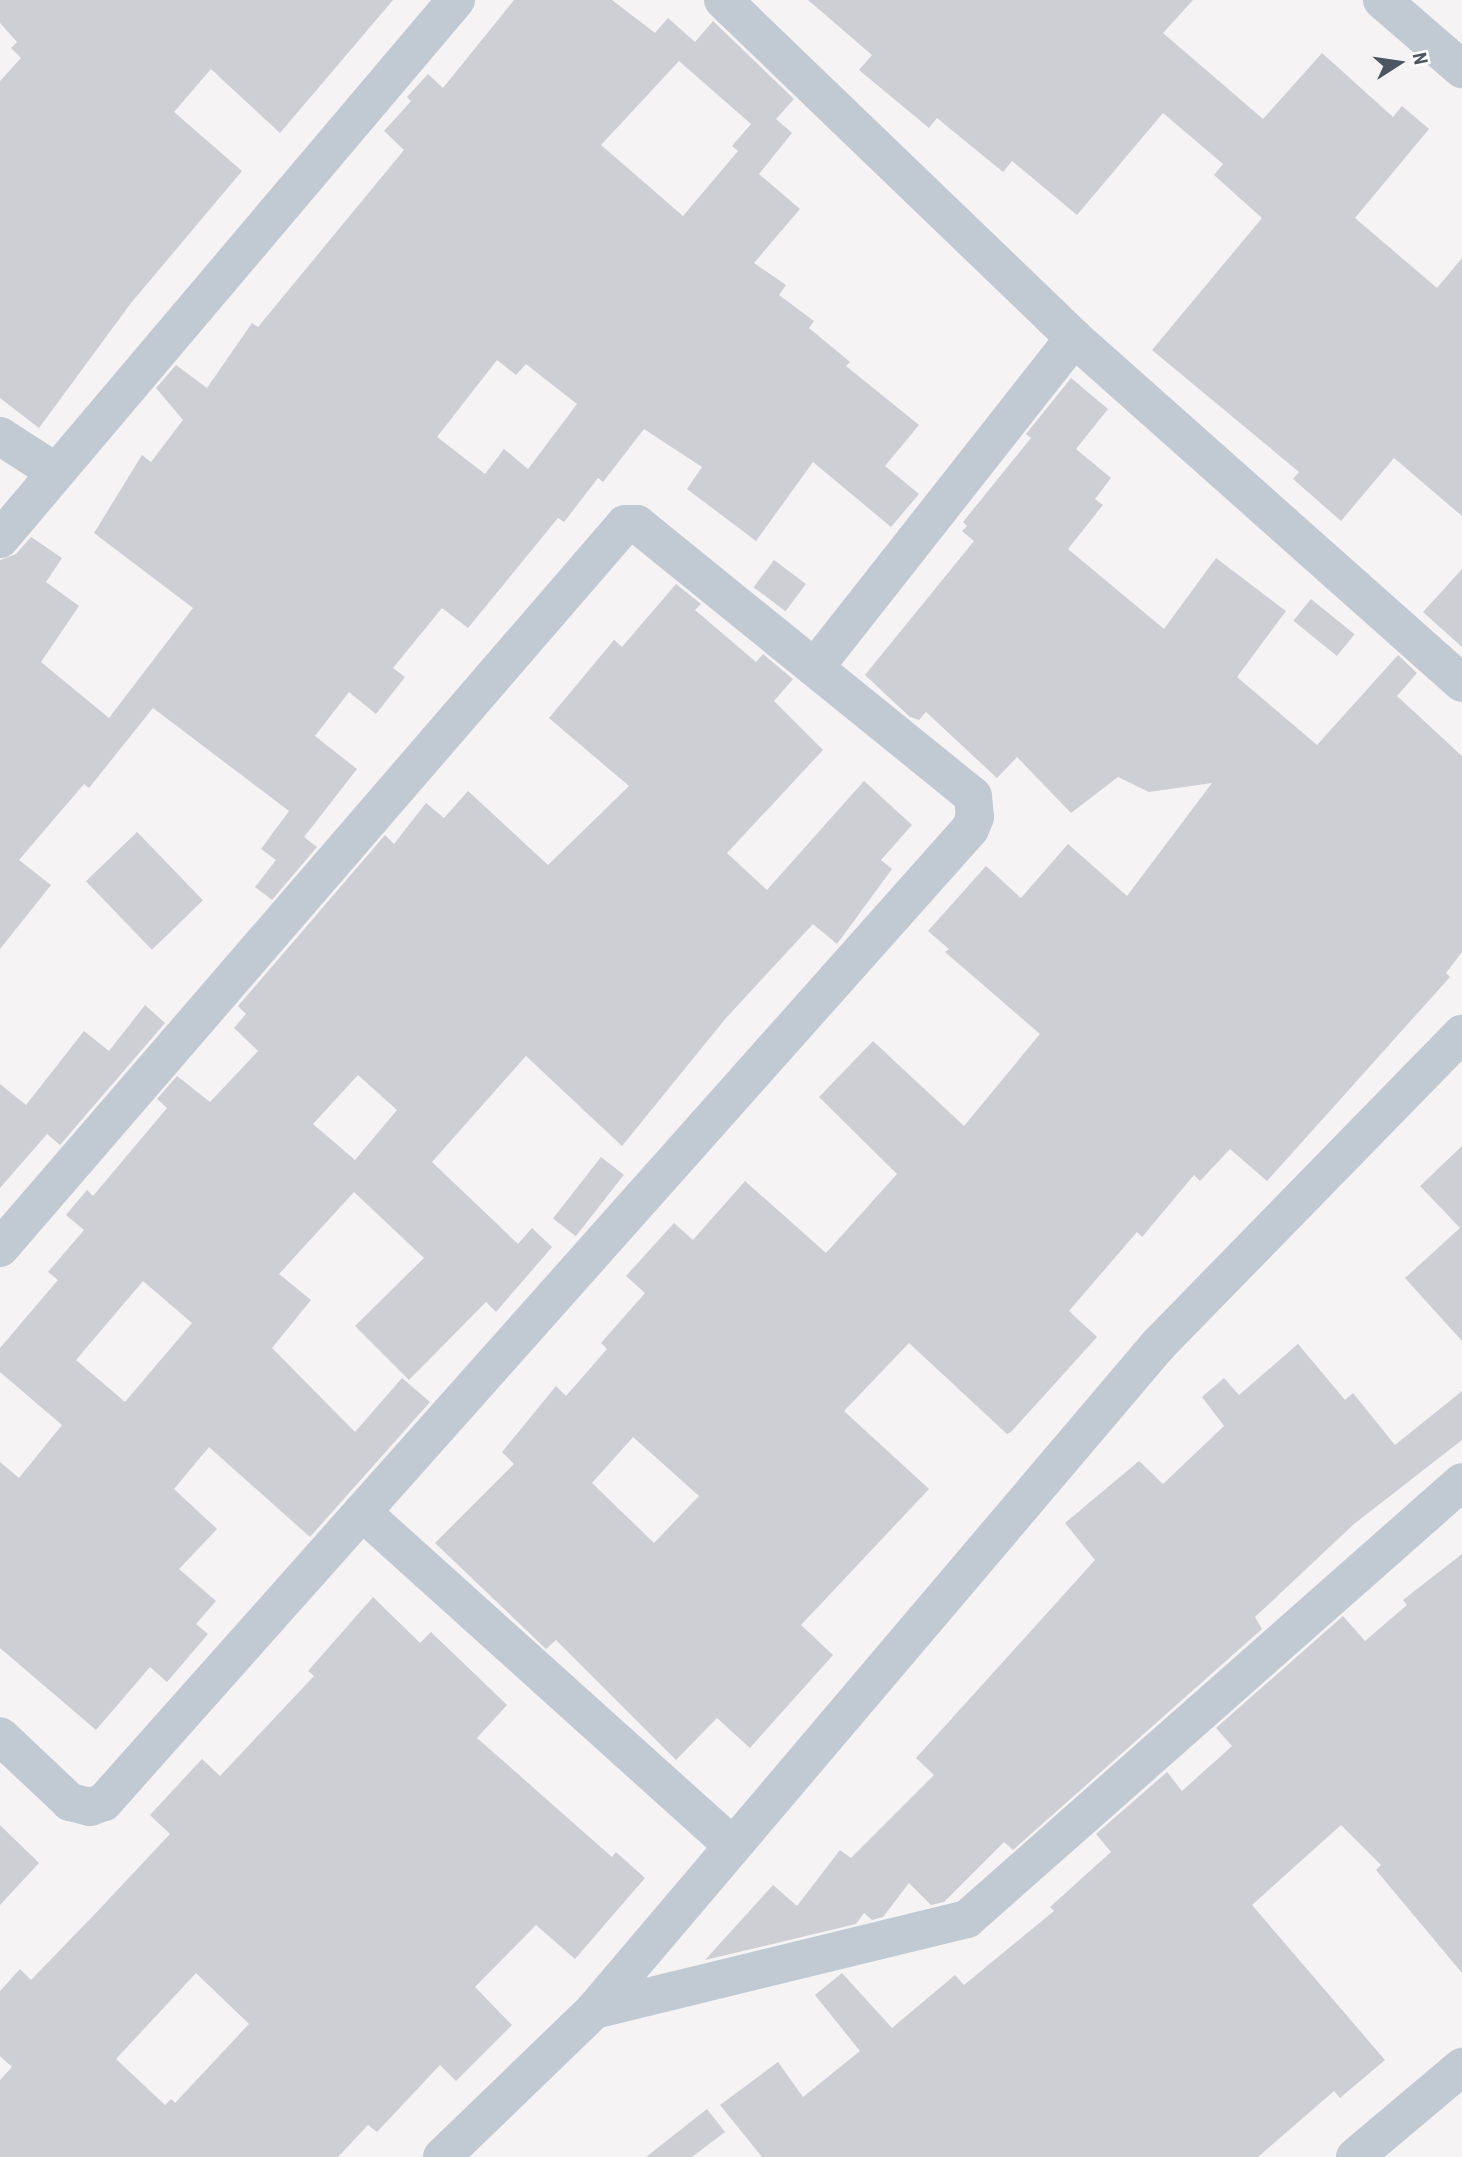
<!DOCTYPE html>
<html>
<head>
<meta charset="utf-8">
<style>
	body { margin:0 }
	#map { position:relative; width:1462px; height:2157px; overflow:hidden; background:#f5f3f3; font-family:"Roboto Condensed",sans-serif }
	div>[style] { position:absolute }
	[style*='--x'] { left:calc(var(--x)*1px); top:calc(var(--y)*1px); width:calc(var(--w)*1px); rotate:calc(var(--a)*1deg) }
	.building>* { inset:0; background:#cdcfd5; transform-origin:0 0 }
	.street>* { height:38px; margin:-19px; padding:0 19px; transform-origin:19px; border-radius:19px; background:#c1cad2 }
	span { translate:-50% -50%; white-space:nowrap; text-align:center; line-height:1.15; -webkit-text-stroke:7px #fff; paint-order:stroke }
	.north { position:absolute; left:1364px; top:28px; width:70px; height:70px; -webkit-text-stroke:5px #fff; paint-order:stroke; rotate:78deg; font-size:19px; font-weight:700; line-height:28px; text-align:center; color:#4a5661 }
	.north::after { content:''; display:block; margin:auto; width:24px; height:32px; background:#4a5661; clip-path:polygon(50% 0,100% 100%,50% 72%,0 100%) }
</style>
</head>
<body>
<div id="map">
	<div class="building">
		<i style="clip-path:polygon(0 0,393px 0,280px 133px,211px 69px,174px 112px,242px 171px,131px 303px,39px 428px,0 398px,0 81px,21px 58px,11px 48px,17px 42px,0 23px)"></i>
		<i style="clip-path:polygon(evenodd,514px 0,612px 0,655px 33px,668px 18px,695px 42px,713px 21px,794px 99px,776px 119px,792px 133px,759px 174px,800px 209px,754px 263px,786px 285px,779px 295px,814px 321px,809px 328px,850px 362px,846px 366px,919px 425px,885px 466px,919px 494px,891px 527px,813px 462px,756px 541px,687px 489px,702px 467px,644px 429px,603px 482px,598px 478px,564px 522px,558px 518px,468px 628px,442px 608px,393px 668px,405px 677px,376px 714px,349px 692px,315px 736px,357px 769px,304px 837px,317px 847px,272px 900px,255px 887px,276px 860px,261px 849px,289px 811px,153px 708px,89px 788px,84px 784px,19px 860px,51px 885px,0 949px,0 560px,16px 554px,31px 537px,62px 558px,46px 582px,79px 606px,41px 662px,109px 718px,193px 608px,94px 533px,142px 455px,151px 462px,183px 420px,156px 388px,176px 365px,207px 388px,252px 323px,258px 327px,404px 150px,384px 131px,411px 101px,407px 97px,428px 74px,443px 88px,514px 0,679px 61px,751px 124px,732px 146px,738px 151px,683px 216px,601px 145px,679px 61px,514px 0,497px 360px,516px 375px,526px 364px,577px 404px,528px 469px,504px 449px,485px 474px,437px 437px,497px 360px)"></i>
		<i style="clip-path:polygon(808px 0,1193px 0,1163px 33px,1263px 119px,1322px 53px,1393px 117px,1402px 106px,1429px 129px,1355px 218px,1437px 288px,1462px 258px,1462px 516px,1394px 458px,1341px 521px,1293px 479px,1299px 472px,1152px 350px,1262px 218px,1214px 175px,1223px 164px,1163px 113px,1077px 215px,1012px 161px,1003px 172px,937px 118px,929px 128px,859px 70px,872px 55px)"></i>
		<i style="clip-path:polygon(evenodd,1071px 378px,1108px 409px,1076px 449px,1111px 478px,1095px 499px,1103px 505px,1068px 549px,1164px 629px,1216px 558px,1286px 611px,1237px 677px,1317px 745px,1398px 655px,1417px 673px,1397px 696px,1462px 756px,1462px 952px,1446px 973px,1450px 977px,1267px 1181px,1230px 1149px,1200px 1181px,1194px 1175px,1142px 1237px,1137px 1232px,1069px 1311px,1097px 1337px,1011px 1432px,1007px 1434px,909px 1343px,844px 1411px,929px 1489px,801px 1625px,833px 1655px,750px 1748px,717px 1718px,676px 1760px,556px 1640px,546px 1649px,435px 1543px,514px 1464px,502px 1452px,556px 1386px,566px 1396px,607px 1349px,601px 1343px,645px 1293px,626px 1276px,674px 1223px,693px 1240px,745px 1181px,826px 1253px,897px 1174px,819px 1097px,873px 1041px,964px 1126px,1040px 1034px,945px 952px,949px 949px,928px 931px,986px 866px,1021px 898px,1068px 844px,1127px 896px,1212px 783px,1149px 792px,1118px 777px,1071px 813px,1017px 757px,997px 778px,926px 712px,919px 720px,910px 717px,865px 675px,974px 541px,962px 531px,967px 526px,963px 522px,1031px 438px,1026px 434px,1071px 378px,633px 1437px,699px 1496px,654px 1543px,592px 1483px,633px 1437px)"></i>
		<i style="left:774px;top:560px;width:40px;height:34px;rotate:37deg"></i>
		<i style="clip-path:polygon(1462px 569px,1462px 647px,1423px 612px)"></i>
		<i style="clip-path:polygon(evenodd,676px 584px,701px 604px,695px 610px,756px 662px,763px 654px,793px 679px,774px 701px,823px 750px,727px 853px,767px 890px,864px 781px,912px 825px,881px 860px,892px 869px,837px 944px,813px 924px,726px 1018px,622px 1146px,526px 1056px,432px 1162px,518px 1244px,532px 1228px,552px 1247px,496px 1312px,486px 1302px,409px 1380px,355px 1326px,424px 1258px,354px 1192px,279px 1274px,311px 1300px,272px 1348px,355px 1432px,402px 1378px,430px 1402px,310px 1537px,209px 1447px,174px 1489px,217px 1529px,179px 1569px,216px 1601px,196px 1624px,208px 1634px,167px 1682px,150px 1667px,96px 1730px,0 1648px,0 1462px,19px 1478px,62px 1425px,0 1372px,0 1348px,58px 1280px,48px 1272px,84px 1230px,66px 1215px,87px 1190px,93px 1196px,167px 1108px,157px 1099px,177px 1076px,210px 1102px,258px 1051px,234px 1028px,246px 1014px,238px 1006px,385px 835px,394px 844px,426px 803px,444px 818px,468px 791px,548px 865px,629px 786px,549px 718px,614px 640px,622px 647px,676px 584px,358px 1075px,397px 1110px,355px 1160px,313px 1124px,358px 1075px,676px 584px,143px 1281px,192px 1323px,125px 1402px,76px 1360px,143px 1281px)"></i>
		<i style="left:1311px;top:599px;width:56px;height:28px;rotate:39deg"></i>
		<i style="left:137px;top:832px;width:95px;height:71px;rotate:46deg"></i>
		<i style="clip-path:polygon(145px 1005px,165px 1023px,60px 1145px,47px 1134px,0 1188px,0 1084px,26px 1105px,84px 1031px,109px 1051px)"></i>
		<i style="clip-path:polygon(1462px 1146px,1462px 1341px,1405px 1278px,1460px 1228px,1420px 1186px)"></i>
		<i style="left:601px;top:1157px;width:29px;height:78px;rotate:38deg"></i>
		<i style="clip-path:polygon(1298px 1344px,1345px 1400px,1353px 1393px,1395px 1445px,1462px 1391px,1462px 1440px,1354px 1524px,1255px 1617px,1262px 1629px,1013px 1850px,1004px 1842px,944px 1902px,931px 1905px,909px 1883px,883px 1917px,872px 1920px,864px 1913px,856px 1924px,705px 1960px,773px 1885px,797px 1906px,840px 1850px,851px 1858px,934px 1775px,916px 1758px,1095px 1560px,1065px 1523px,1139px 1461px,1163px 1484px,1224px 1426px,1202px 1397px,1224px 1378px,1239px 1395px)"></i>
		<i style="clip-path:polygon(1462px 1554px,1462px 1973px,1376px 1870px,1381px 1865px,1341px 1825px,1252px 1905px,1385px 2060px,1340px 2098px,1334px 2091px,1258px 2157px,762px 2157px,720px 2105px,778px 2062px,803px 2097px,860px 2051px,815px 1995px,842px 1973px,892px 2028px,955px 1975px,964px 1985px,1054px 1911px,1050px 1907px,1111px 1852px,1096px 1834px,1167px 1772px,1182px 1791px,1232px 1746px,1216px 1728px,1343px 1616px,1365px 1641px,1407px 1605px,1403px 1600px)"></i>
		<i style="clip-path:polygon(evenodd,373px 1597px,420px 1643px,431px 1632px,507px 1705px,477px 1738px,612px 1857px,616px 1852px,645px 1878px,575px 1959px,536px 1925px,475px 1987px,512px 2025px,456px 2081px,440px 2065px,377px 2132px,368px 2125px,338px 2157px,0 2157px,0 2080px,12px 2067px,0 2056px,0 1991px,20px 1969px,31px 1980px,93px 1916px,170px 1834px,150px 1815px,202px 1759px,220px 1776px,314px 1676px,308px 1671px,373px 1597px,196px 1973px,249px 2024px,175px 2103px,171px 2099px,165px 2105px,116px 2059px,196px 1973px)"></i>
		<i style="clip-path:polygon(0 1825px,39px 1863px,0 1905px)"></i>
		<i style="clip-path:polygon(707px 2109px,725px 2132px,692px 2157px,646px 2157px)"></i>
	</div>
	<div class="street">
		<i style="--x:723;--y:0;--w:487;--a:43.9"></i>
		<i style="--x:1074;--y:338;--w:519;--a:41.64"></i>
		<i style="--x:1382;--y:0;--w:106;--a:40.8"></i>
		<i style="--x:0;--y:436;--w:64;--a:32.9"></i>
		<i style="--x:0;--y:539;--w:706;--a:-49.77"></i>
		<i style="--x:816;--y:666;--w:417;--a:-51.8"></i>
		<i style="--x:0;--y:1248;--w:956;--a:-49.2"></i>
		<i style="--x:625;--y:524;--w:12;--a:0"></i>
		<i style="--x:637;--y:524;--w:432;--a:39"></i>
		<i style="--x:973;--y:796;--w:21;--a:85"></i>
		<i style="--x:975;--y:817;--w:13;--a:113"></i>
		<i style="--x:970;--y:829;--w:1303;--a:131.67"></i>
		<i style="--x:104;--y:1802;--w:15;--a:160"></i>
		<i style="--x:90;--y:1807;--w:21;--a:-166"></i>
		<i style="--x:70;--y:1802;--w:96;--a:-136.7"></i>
		<i style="--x:362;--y:1512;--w:499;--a:42"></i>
		<i style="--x:594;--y:2010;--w:384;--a:-13.7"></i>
		<i style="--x:967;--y:1919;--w:660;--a:-41.44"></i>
		<i style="--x:442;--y:2157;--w:211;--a:-44"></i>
		<i style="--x:594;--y:2010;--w:872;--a:-49.7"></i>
		<i style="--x:1158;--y:1345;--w:435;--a:-45.7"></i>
		<i style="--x:1355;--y:2157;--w:140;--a:-40.1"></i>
	</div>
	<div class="north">N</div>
</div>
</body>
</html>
